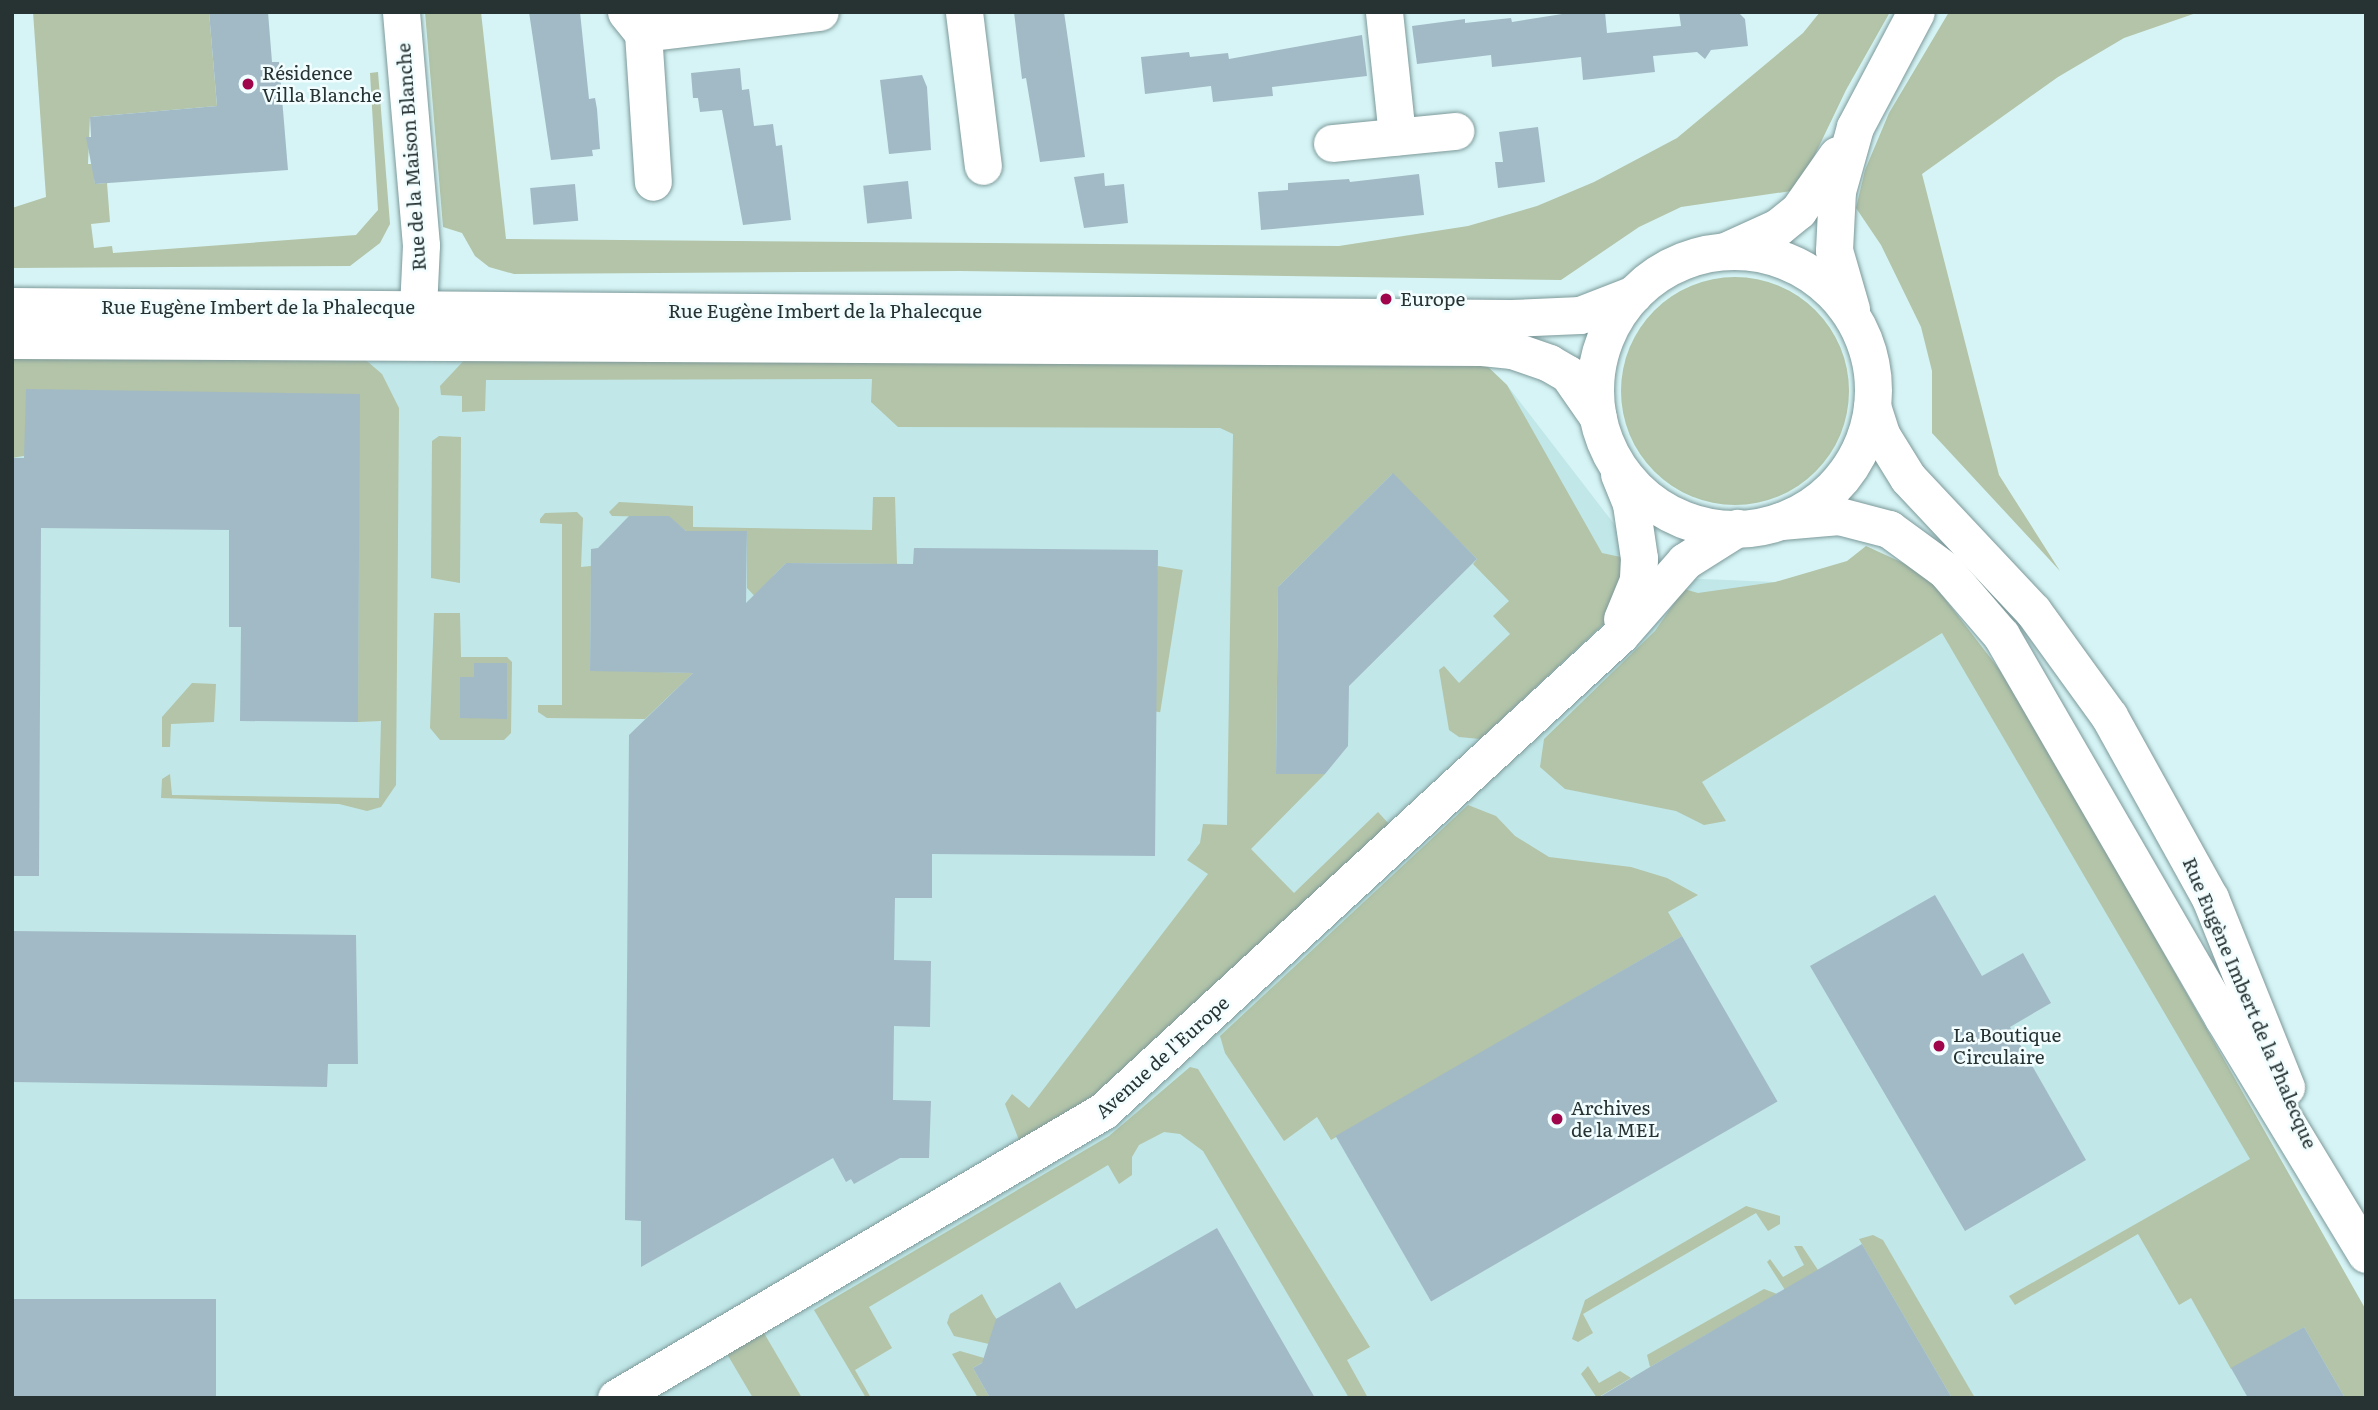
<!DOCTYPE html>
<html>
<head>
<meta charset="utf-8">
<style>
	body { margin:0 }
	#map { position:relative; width:2378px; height:1410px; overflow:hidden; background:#d6f4f5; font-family:Literata,serif }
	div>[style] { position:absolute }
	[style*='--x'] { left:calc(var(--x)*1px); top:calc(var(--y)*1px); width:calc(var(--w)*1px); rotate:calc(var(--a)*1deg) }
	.built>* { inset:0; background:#c1e7e8 }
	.green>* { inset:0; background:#b3c4a8; transform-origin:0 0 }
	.round { border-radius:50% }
	.building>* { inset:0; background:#a2bac6; transform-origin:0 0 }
	.roads { filter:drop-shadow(0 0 2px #7d999a) drop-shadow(0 0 2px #7d999a) }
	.minor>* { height:37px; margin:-18.5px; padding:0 18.5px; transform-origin:18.5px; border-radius:18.5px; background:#fff }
	.minor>.ring { margin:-18.5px; padding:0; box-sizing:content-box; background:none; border:37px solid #fff; border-radius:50% }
	.dots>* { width:19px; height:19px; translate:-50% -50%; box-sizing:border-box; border:4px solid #f1fdfe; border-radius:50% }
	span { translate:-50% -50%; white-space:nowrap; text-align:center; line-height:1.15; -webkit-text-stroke:5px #f1fdfe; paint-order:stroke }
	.poi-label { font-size:19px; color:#273333 }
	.left { translate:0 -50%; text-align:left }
	.street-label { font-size:19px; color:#273333 }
	.frame { position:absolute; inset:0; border:14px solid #273333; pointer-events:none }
</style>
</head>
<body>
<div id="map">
	<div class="built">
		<i style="clip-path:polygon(12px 354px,1487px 366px,1507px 385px,1655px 577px,1889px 587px,1938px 602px,2366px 1328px,2366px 1398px,12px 1398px)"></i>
	</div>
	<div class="green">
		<i style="clip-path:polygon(33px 12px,209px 12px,217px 106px,90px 117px,88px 164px,93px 164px,95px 184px,107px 183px,110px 222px,91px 224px,94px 248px,112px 246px,113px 253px,356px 235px,378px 210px,370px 73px,378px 72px,390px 224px,380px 243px,350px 266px,12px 268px,12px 208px,46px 197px)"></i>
		<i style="clip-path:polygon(425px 12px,481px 12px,506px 239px,1339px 246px,1468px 226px,1537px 206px,1594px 182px,1677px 138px,1803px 33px,1820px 12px,1890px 12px,1846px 90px,1798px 190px,1681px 207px,1639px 227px,1561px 280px,960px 271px,514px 274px,489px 267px,475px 256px,462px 233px,443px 227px)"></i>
		<i style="clip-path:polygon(1949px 12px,2199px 12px,2124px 38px,2058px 77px,1922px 174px,1999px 475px,2060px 571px,1932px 433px,1932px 371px,1921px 327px,1881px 245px,1856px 208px,1865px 170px,1889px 113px)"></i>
		<i class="round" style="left:1621px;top:277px;width:228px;height:228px"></i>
		<i style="clip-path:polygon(12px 354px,361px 356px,382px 374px,399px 408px,396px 785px,381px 807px,367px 811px,339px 804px,161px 798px,162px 779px,170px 774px,172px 795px,379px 798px,381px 721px,358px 722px,359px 395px,12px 458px)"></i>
		<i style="clip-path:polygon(469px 355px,1487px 366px,1507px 385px,1602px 553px,1630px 559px,1609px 619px,1480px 739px,1459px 737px,1449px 730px,1439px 670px,1444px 666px,1459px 683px,1510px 634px,1493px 616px,1509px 601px,1473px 564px,1477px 559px,1392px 474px,1278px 587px,1276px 773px,1325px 774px,1251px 849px,1294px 893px,1378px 812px,1389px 824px,1082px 1109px,1019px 1140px,1005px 1104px,1012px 1094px,1029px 1108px,1208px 874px,1187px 860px,1200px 843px,1203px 824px,1227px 825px,1233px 434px,1220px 428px,898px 427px,871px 402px,872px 379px,486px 380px,485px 411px,462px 412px,462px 396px,441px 395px,440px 386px)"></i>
		<i style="clip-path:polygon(439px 436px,461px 437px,460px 583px,431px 578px,432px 441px)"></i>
		<i style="clip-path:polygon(873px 497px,895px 497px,897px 564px,786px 563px,774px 575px,762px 604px,747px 588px,747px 531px,686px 531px,669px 517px,612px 516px,609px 512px,619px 502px,693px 506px,693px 527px,872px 530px)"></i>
		<i style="clip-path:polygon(577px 512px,583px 518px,581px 567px,591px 566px,590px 670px,693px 673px,645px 719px,547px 718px,538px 712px,538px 705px,562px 705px,562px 524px,540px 523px,540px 519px,545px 513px)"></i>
		<i style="clip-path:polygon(1866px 546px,1925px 573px,1999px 669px,2047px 747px,2366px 1310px,2366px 1398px,2345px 1398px,2304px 1327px,2231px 1369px,2191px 1298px,2179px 1305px,2138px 1234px,2015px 1305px,2009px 1296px,2250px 1159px,1942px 633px,1702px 782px,1726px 821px,1704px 825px,1676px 811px,1565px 789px,1540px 767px,1544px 739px,1655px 631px,1684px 589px,1698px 593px,1775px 582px,1847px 561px)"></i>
		<i style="left:1158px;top:566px;width:25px;height:144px;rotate:9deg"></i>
		<i style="clip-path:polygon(434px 613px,460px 613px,461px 657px,507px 657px,512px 662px,511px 733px,504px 740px,440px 740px,430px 728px)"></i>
		<i style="clip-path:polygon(192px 683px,216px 684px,214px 722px,171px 724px,170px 747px,162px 747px,162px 717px)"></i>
		<i style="clip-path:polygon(1468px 805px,1496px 816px,1515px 836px,1549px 857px,1631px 867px,1667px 878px,1698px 895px,1668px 912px,1682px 936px,1331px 1140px,1317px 1117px,1284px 1141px,1225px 1053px,1220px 1036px)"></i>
		<i style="clip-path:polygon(1190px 1067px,1198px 1069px,1370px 1347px,1347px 1360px,1368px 1398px,1349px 1398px,1203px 1151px,1180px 1134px,1164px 1132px,1139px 1145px,1132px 1157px,1132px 1175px,1119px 1184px,1108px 1165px,869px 1307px,892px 1348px,855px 1370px,871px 1398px,866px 1398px,814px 1310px,1109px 1136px)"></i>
		<i style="clip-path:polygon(1746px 1206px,1780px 1216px,1780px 1224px,1768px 1231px,1756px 1213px,1583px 1314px,1593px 1333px,1578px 1342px,1572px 1339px,1585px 1300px)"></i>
		<i style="clip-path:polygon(1873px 1235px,1883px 1240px,1975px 1398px,1952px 1398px,1859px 1239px)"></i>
		<i style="clip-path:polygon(1794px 1246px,1802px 1246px,1818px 1270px,1785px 1290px,1767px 1262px,1770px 1259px,1783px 1277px,1804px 1265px)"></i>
		<i style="clip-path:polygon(1764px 1289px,1777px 1294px,1650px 1367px,1647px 1355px)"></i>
		<i style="clip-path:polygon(982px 1294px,993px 1314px,1015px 1345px,1002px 1347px,954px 1336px,947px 1323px,950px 1314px)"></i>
		<i style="clip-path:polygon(764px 1333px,802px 1398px,753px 1398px,727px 1354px)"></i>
		<i style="clip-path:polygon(960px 1351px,984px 1358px,985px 1361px,973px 1368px,990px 1398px,978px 1398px,952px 1354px)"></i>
		<i style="clip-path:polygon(1588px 1366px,1599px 1383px,1620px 1371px,1631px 1378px,1597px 1398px,1581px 1374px)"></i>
	</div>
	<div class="building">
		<i style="clip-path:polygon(209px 12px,268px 12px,272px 62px,279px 62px,288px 170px,95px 184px,86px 137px,91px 137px,90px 117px,217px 106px)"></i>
		<i style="clip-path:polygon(529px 12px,580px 12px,589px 99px,595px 98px,597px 109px,600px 149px,592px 150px,593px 156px,551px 160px)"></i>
		<i style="clip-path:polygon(1014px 12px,1064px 12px,1085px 157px,1040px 162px,1026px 78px,1022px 79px)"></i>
		<i style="clip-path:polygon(1575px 12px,1605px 12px,1607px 33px,1681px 26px,1679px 12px,1738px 12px,1745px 19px,1748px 46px,1711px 50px,1705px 59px,1697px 52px,1653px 56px,1655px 72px,1583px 80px,1581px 57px,1492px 67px,1491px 55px,1417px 64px,1412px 26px,1465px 19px,1465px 23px,1511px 18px,1512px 22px)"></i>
		<i style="clip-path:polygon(1362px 35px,1367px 76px,1272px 87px,1273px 96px,1213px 102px,1211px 86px,1145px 94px,1141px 57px,1189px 52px,1190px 57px,1228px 53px,1229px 59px)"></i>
		<i style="clip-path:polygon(740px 68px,742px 90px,749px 89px,754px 126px,773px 124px,776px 146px,782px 145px,791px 220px,743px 225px,722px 110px,700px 112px,698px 98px,693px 98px,691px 73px)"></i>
		<i style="clip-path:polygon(922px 75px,927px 87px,931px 150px,889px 154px,880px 80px)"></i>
		<i style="clip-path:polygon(1538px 127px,1545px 182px,1498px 188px,1495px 162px,1503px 162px,1499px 132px)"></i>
		<i style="clip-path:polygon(1104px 173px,1105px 186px,1124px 184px,1128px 223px,1084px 228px,1074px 177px)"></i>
		<i style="clip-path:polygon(1419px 174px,1424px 215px,1261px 230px,1258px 192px,1288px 190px,1288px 183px,1349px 179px,1350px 182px)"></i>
		<i style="left:908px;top:181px;width:38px;height:45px;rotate:84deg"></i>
		<i style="left:575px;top:184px;width:37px;height:45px;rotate:85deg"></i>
		<i style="clip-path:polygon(26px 389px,360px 394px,358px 722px,240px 721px,241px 627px,229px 627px,229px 530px,41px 528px,39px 876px,12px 876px,12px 458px,24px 458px)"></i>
		<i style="clip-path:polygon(1393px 473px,1477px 559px,1349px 686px,1348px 746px,1325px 774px,1276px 774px,1278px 587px)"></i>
		<i style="clip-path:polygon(629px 516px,669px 516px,686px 531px,747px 531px,746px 603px,786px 563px,913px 564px,914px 548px,1158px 550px,1155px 856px,932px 854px,932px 898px,895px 898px,894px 960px,931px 961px,930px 1027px,894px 1026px,893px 1100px,931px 1101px,929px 1158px,900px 1158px,854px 1184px,851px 1179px,846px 1182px,833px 1158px,641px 1267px,641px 1221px,625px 1220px,629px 735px,693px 673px,590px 671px,591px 549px,598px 548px)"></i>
		<i style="clip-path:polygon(474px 663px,507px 663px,507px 719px,460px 718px,460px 677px,474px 677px)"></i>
		<i style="clip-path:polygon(1935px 895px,1982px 976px,2023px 953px,2051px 1003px,2010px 1027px,2086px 1160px,1965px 1231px,1810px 966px)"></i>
		<i style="clip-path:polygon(12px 931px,356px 935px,358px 1064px,328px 1064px,327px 1087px,12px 1082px)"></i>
		<i style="left:1682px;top:936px;width:191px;height:400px;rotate:60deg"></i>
		<i style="clip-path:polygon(1217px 1228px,1315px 1398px,990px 1398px,973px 1368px,982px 1363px,996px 1319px,1060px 1282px,1076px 1309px)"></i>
		<i style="clip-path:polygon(1862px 1244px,1952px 1398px,1598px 1398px,1650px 1367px)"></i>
		<i style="left:12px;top:1299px;width:204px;height:99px"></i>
		<i style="clip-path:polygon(2304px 1327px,2345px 1398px,2248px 1398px,2231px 1368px)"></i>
	</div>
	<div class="roads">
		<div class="minor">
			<i style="--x:401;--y:12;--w:234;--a:85.1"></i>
			<i style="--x:421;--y:245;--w:86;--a:92.7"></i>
			<i style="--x:626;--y:12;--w:27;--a:51"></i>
			<i style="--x:643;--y:33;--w:149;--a:86.2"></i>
			<i style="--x:964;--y:12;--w:155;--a:83"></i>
			<i style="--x:1384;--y:12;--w:125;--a:84"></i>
			<i style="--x:643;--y:33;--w:178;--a:-6.8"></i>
			<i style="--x:1332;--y:143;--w:124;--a:-5.6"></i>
			<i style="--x:1725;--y:251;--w:58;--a:-24.4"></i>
			<i style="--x:1778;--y:227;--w:26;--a:-39"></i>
			<i style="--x:1798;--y:211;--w:68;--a:-55.1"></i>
			<i class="ring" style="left:1595px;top:251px;width:241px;height:241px"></i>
			<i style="--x:12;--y:306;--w:1499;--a:0.46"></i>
			<i style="--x:1511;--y:318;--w:69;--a:-2.5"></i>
			<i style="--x:1580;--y:315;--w:58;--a:-21.3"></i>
			<i style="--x:1851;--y:309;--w:61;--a:-106.1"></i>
			<i style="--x:1834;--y:250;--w:59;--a:-87.1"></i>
			<i style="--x:1837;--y:191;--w:66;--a:-74.3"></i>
			<i style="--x:1855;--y:127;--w:130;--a:-62.1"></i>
			<i style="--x:12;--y:340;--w:1470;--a:0.27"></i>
			<i style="--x:1482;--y:347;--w:30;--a:6"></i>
			<i style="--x:1512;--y:350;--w:39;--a:19"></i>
			<i style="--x:1549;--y:363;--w:22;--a:30"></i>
			<i style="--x:1568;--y:374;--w:52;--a:55.1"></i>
			<i style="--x:1872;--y:406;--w:32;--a:72"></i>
			<i style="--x:1882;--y:436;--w:49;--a:58.2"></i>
			<i style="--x:1908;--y:478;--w:183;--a:46.8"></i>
			<i style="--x:2033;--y:611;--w:130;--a:54.1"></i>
			<i style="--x:2109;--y:716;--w:208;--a:61"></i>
			<i style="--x:2210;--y:898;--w:204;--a:68.1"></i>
			<i style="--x:1619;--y:474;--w:32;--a:68"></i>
			<i style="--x:1631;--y:504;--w:55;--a:81.6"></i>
			<i style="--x:1639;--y:558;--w:22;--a:93"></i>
			<i style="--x:1638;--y:580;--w:42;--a:112.3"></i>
			<i style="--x:1781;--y:521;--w:58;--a:-4.9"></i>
			<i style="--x:1839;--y:516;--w:52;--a:14.6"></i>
			<i style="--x:1889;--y:529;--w:69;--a:36.2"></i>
			<i style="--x:1945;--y:570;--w:86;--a:49.3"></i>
			<i style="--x:2001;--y:635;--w:443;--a:59.9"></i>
			<i style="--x:2223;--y:1018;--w:276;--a:58.8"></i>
			<i style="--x:616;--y:1398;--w:565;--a:-30.51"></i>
			<i style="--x:1103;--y:1111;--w:703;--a:-42.64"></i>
			<i style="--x:1620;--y:635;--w:98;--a:-48.7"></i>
			<i style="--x:1685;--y:561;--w:62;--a:-32.4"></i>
		</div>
	</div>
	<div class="dots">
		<i style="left:248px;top:84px;background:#9f064c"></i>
		<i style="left:1386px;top:299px;background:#9f064c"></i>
		<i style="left:1939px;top:1046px;background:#9f064c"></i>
		<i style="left:1557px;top:1119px;background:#9f064c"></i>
	</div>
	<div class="poi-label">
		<span class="left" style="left:262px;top:84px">Résidence<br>Villa Blanche</span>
		<span class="left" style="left:1400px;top:299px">Europe</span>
		<span class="left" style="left:1953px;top:1046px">La Boutique<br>Circulaire</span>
		<span class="left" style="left:1571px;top:1119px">Archives<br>de la MEL</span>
	</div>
	<div class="street-label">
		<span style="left:411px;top:157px;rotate:-94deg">Rue de la Maison Blanche</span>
		<span style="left:258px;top:307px">Rue Eugène Imbert de la Phalecque</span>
		<span style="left:825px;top:311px">Rue Eugène Imbert de la Phalecque</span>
		<span style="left:2250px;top:1003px;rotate:67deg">Rue Eugène Imbert de la Phalecque</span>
		<span style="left:1162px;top:1057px;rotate:-42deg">Avenue de l'Europe</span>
	</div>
	<div class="frame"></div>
</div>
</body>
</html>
